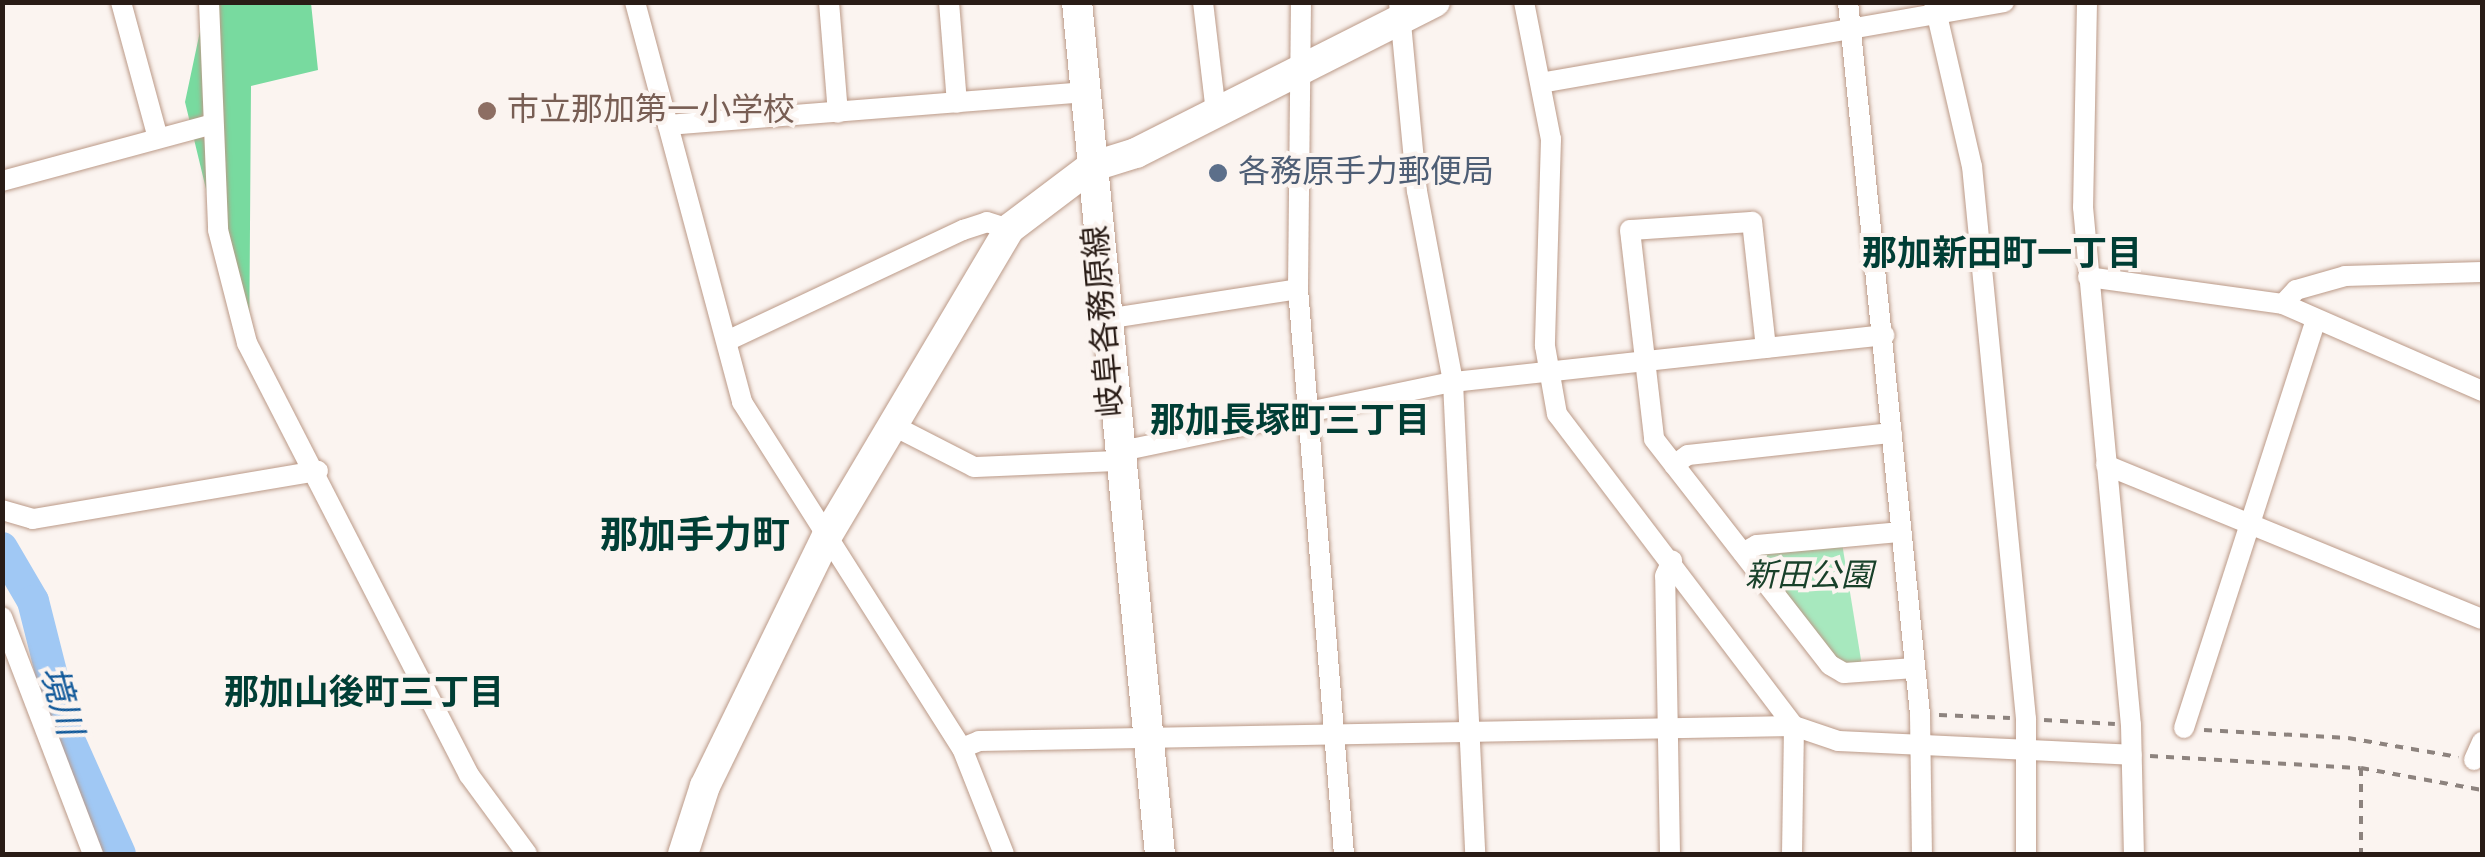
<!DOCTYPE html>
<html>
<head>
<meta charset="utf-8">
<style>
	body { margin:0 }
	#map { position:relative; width:2485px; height:857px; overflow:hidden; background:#fbf4f0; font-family:Spectral,"Noto Sans JP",serif }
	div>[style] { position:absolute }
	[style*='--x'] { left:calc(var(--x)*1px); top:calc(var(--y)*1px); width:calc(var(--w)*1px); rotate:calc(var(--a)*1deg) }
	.green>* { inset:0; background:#a7e8be }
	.forest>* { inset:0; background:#78da9f }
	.river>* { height:32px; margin:-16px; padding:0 16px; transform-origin:16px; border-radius:16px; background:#a0c8f4 }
	.path>* { height:4px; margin-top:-2px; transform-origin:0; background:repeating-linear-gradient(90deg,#8d837e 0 8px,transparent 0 16px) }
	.roads { filter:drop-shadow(0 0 2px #bb9a88) drop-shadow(0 0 2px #bb9a88) }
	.street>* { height:20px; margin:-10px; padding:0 10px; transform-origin:10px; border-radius:10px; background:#fff }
	.secondary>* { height:30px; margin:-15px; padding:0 15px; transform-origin:15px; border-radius:15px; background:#fff }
	.dots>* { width:28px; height:28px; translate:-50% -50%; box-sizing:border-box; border:5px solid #fbf4f0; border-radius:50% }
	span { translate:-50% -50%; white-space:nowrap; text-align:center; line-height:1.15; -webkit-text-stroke:8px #fbf4f0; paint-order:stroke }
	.education-label { font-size:32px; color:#785e54 }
	.left { translate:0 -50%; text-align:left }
	.service-label { font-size:32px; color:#4e5e75 }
	.street-label { font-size:32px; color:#291c16 }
	.park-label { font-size:32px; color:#18412a; font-style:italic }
	.neighbourhood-label { font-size:35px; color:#003e35; font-weight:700 }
	.water-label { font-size:35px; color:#105899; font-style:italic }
	.quarter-label { font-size:38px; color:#003e35; font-weight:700 }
	.frame { position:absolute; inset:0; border:5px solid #291c16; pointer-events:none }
</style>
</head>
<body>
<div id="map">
	<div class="green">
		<i style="clip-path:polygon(1841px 537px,1863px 672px,1844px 673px,1743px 553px)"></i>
	</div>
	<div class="forest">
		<i style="clip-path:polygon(206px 3px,311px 3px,318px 70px,251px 86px,249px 367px,185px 102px)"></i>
	</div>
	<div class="river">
		<i style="--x:2;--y:548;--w:61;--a:59.7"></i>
		<i style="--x:33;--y:601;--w:138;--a:75.8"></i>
		<i style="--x:67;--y:735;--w:130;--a:66"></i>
	</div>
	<div class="path">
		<i style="--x:1939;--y:715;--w:71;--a:2.4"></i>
		<i style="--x:2044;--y:720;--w:71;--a:3.2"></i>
		<i style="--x:2204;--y:730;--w:144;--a:3.2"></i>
		<i style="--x:2348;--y:738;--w:112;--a:9.8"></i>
		<i style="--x:2150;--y:756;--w:211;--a:3.3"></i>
		<i style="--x:2361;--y:768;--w:123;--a:10.3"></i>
		<i style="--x:2361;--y:768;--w:86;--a:90"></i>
	</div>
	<div class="roads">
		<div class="street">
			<i style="--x:121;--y:2;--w:141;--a:74.8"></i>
			<i style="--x:209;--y:2;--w:228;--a:87.7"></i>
			<i style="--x:218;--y:230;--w:117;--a:75.6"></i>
			<i style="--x:247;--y:343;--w:486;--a:62.8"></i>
			<i style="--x:469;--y:775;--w:98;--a:53.7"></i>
			<i style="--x:635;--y:2;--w:414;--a:75"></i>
			<i style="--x:742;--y:402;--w:410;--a:57.6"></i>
			<i style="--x:962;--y:748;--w:114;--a:68.4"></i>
			<i style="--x:829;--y:2;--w:111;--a:85.4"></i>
			<i style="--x:949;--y:2;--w:101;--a:85.5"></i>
			<i style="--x:1203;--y:2;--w:112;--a:83.3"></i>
			<i style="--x:1301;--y:2;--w:287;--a:90.6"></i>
			<i style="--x:1298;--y:289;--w:567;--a:85.35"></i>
			<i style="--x:1399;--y:2;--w:190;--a:84.6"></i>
			<i style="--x:1417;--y:191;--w:194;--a:79.3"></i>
			<i style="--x:1453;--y:382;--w:473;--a:87.3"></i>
			<i style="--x:1524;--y:2;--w:140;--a:78.9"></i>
			<i style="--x:1551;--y:139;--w:207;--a:91.7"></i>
			<i style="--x:1545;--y:346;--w:69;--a:80"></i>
			<i style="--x:1557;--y:414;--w:392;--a:52.8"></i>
			<i style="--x:1848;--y:2;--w:716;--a:84.23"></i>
			<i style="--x:1920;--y:714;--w:140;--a:89.2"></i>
			<i style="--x:1934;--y:2;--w:168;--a:77"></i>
			<i style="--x:1972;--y:166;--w:556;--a:84.42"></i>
			<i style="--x:2026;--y:719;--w:135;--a:90"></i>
			<i style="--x:2087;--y:2;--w:205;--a:91.1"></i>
			<i style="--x:2083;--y:207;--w:520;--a:84.71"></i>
			<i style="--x:2131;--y:725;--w:129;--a:88.7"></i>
			<i style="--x:1541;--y:83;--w:470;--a:-9.9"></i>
			<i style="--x:668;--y:125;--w:416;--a:-4.5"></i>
			<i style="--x:2;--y:181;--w:215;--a:-15.1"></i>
			<i style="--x:2088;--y:277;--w:197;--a:7.9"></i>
			<i style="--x:2283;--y:304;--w:217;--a:23.6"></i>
			<i style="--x:2283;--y:304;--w:19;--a:-47"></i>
			<i style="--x:2296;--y:290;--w:51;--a:-15.9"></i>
			<i style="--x:2345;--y:276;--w:137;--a:-1.7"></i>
			<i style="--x:1105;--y:319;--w:195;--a:-8.8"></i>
			<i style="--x:729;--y:340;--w:259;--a:-25.2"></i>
			<i style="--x:963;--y:230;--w:25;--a:-18"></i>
			<i style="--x:987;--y:222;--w:23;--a:18"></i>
			<i style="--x:1766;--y:348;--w:127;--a:-96.3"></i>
			<i style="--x:1752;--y:222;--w:122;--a:176.2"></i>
			<i style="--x:1630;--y:230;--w:210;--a:83.4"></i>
			<i style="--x:1654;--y:439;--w:286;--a:52.1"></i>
			<i style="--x:1830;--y:665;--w:16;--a:30"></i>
			<i style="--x:1844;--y:673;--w:71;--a:-4"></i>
			<i style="--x:892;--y:425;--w:92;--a:27.1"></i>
			<i style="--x:974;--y:467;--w:144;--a:-2.4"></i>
			<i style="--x:1117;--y:452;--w:343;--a:-11.8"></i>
			<i style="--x:1453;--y:382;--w:434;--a:-6.2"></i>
			<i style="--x:1674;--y:465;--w:17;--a:-36"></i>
			<i style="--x:1688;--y:455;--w:205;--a:-6.2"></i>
			<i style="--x:2106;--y:465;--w:406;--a:22.3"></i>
			<i style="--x:2;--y:510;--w:32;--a:16"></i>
			<i style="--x:33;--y:519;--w:289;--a:-9.6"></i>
			<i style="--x:1743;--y:553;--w:16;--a:-30"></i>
			<i style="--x:1757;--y:545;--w:145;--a:-5.2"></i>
			<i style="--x:2;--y:617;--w:254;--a:69"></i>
			<i style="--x:2184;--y:728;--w:429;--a:-72.1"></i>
			<i style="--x:962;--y:748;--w:18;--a:-22"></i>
			<i style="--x:979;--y:741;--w:815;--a:-1.05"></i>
			<i style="--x:1794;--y:726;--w:46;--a:18.8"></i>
			<i style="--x:1838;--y:741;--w:294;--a:2.7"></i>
			<i style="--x:2474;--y:760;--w:20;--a:-66"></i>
			<i style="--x:1670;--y:854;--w:278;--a:-91"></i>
			<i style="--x:1665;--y:576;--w:17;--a:-65"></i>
			<i style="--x:1792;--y:854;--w:128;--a:-89.1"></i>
		</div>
		<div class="secondary">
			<i style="--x:1077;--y:2;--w:856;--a:84.44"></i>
			<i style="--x:683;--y:854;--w:71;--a:-72.1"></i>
			<i style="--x:705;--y:786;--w:278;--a:-64"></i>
			<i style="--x:827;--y:536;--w:357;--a:-59.3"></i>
			<i style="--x:1009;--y:229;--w:103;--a:-37.1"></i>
			<i style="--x:1091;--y:167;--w:47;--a:-17.3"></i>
			<i style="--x:1136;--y:153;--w:335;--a:-26.8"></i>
		</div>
	</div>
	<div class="dots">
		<i style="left:487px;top:111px;background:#8d6e63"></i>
		<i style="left:1218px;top:173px;background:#5c6f8a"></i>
	</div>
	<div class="education-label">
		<span class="left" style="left:507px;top:111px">市立那加第一小学校</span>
	</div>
	<div class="service-label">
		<span class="left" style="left:1238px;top:173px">各務原手力郵便局</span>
	</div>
	<div class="street-label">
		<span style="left:1105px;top:321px;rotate:-95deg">岐阜各務原線</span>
	</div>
	<div class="park-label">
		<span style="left:1809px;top:577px">新田公園</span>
	</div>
	<div class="neighbourhood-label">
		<span style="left:2002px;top:255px">那加新田町一丁目</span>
		<span style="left:1290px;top:422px">那加長塚町三丁目</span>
		<span style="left:364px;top:694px">那加山後町三丁目</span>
	</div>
	<div class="water-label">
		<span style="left:60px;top:701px;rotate:74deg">境川</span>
	</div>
	<div class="quarter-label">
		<span style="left:695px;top:538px">那加手力町</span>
	</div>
	<div class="frame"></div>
</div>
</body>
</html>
